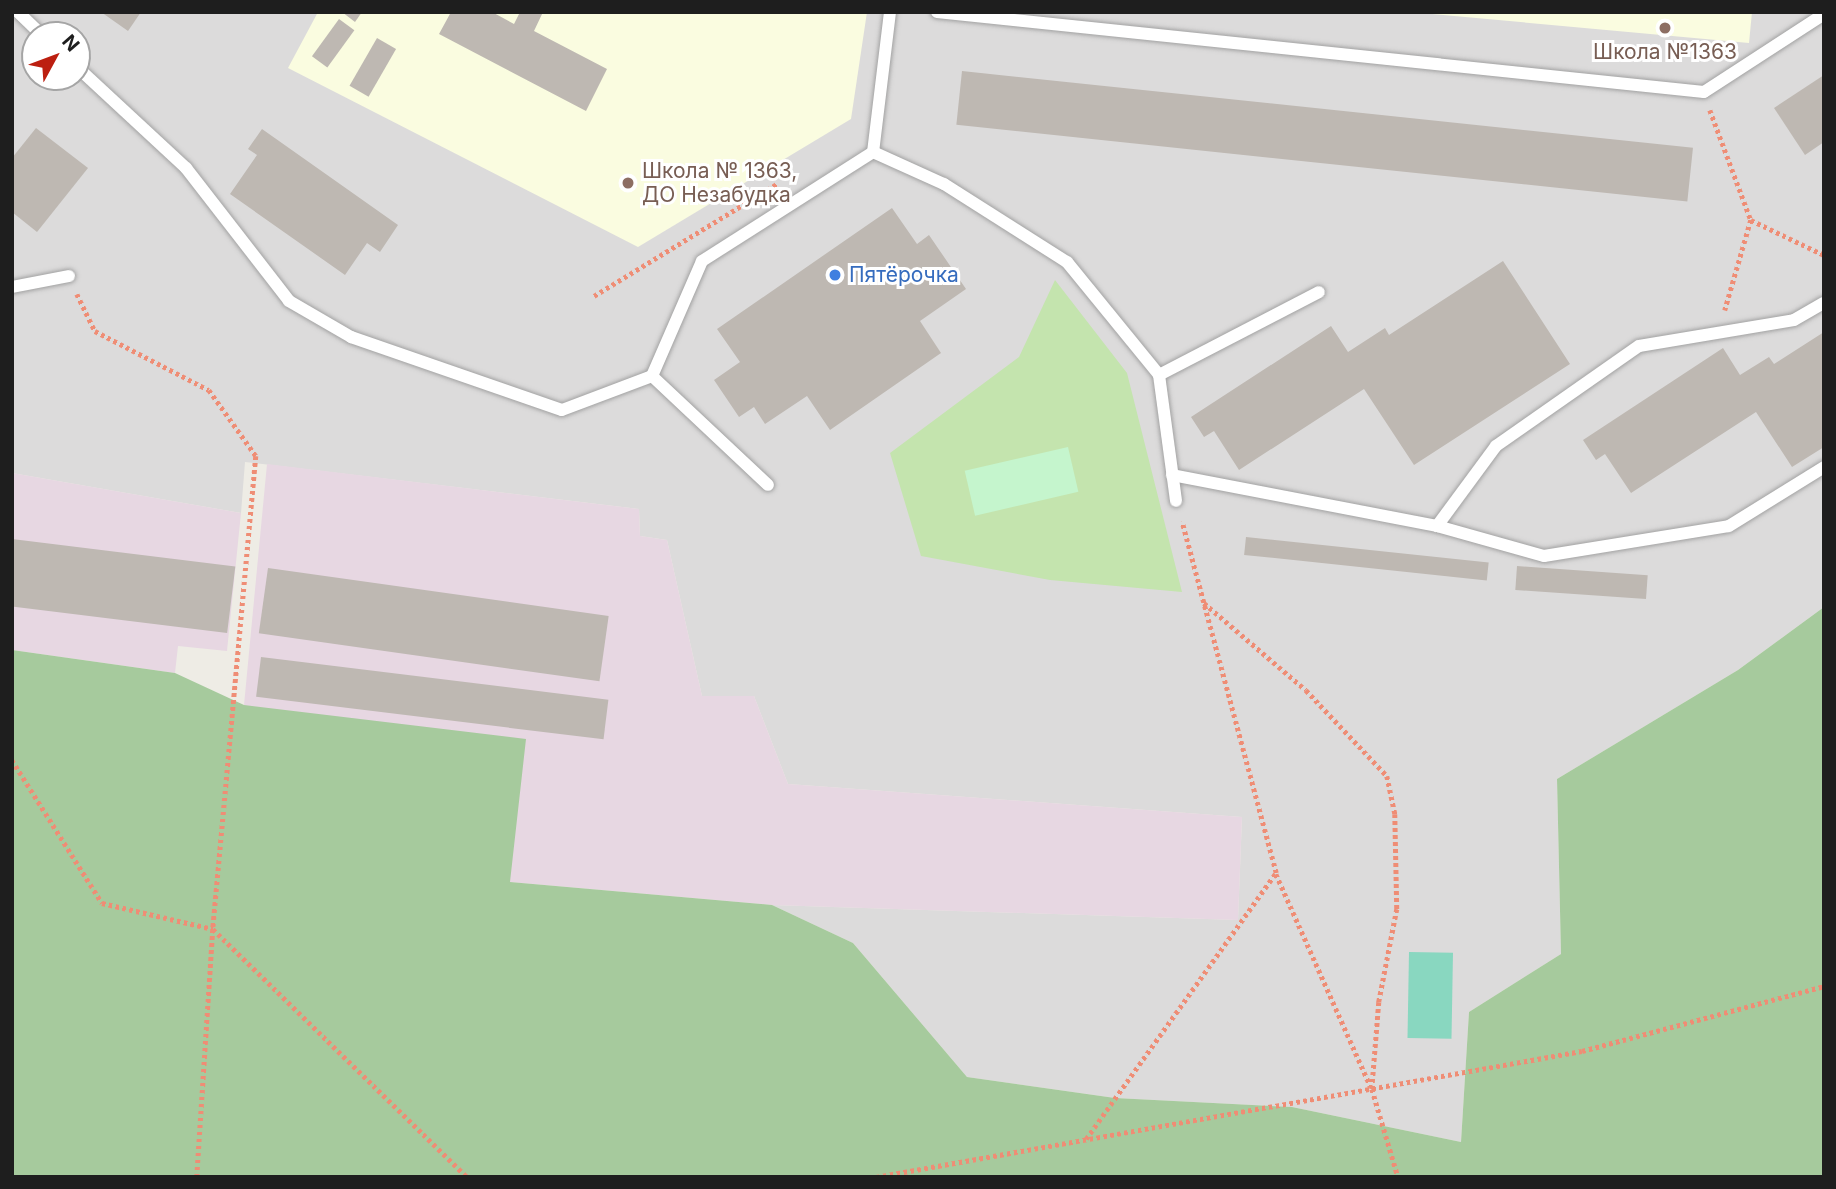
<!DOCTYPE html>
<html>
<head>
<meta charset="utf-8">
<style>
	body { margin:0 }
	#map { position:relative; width:1836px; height:1189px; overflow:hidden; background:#eeece5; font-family:Inter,sans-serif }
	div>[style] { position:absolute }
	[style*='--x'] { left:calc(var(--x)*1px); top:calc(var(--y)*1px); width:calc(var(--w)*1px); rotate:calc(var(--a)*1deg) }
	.residential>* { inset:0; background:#dcdbdb }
	.industrial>* { inset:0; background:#e7d7e2 }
	.education>* { inset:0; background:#fafce0 }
	.grass>* { inset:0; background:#c4e4ae }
	.forest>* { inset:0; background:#a6ca9d }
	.park>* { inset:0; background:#c5f5cd; transform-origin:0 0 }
	.pitch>* { inset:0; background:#89d7c0; transform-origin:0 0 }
	.building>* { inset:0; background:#beb8b2; transform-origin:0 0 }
	.path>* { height:4.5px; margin-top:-2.25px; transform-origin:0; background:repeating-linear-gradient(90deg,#ef8d75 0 3.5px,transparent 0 7px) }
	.roads { filter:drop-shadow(0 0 2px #a2a2a2) drop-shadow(0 0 2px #a2a2a2) }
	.service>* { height:12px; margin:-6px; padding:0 6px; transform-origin:6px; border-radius:6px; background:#fff }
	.dots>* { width:19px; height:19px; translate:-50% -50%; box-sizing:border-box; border:4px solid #fff; border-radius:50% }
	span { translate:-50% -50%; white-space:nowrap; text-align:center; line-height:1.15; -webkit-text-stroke:6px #fff; paint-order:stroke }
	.education-label { font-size:21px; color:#785e54 }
	.left { translate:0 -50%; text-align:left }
	.shop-label { font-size:21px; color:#366cbe }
	.frame { position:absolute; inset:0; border:14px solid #1e1e1e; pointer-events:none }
	.north { position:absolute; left:21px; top:21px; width:70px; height:70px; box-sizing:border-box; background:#fff; border:2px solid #a5a5a5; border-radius:50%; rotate:49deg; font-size:19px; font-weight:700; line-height:28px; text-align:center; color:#1e1e1e }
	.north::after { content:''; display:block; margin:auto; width:24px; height:32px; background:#bc1f10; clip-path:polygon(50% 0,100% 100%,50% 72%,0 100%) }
</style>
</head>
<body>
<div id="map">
	<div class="residential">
		<i style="clip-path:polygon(evenodd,12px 12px,1824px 12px,1824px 607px,1738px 670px,1557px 779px,1561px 954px,1469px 1012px,1461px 1142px,1292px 1107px,1115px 1098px,967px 1077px,853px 943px,772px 905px,1238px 920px,1242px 817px,788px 784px,754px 696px,702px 696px,667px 540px,640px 536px,639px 509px,245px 462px,241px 513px,12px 473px,12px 12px,35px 35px,77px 35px,77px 77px,35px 77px,35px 35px)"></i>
	</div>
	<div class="industrial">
		<i style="clip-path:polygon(267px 464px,639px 509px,640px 536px,667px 540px,702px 696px,754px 696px,788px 784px,1242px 817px,1238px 920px,772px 905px,510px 882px,244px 705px)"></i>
		<i style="clip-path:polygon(12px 473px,241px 513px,227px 651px,178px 646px,175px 673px,12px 650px)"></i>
	</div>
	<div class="education">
		<i style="clip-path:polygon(318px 12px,867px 12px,851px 119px,638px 247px,288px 68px)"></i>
		<i style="clip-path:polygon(1410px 12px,1752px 12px,1749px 43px)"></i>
	</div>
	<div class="grass">
		<i style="clip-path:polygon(1055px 280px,1127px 373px,1182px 592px,1050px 580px,921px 556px,890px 453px,1019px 357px)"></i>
	</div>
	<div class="forest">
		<i style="clip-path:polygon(1824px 607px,1824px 1177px,12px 1177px,12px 650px,175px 673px,244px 705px,526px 739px,510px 882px,772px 905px,853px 943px,967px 1077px,1115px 1098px,1292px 1107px,1461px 1142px,1469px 1012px,1561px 954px,1557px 779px,1738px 670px)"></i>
	</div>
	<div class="park">
		<i style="left:1068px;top:447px;width:46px;height:106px;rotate:77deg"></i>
	</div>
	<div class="pitch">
		<i style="left:1409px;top:952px;width:44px;height:86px;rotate:1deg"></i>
	</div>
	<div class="building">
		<i style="clip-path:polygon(101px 12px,141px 12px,128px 31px)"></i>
		<i style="clip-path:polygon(342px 12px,362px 12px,355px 22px)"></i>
		<i style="clip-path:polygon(451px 12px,492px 12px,514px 24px,520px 12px,543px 12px,534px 31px,607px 69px,586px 111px,439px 34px)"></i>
		<i style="left:339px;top:19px;width:19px;height:46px;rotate:36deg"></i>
		<i style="left:377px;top:38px;width:22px;height:55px;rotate:30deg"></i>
		<i style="left:962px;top:71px;width:735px;height:54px;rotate:6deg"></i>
		<i style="clip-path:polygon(1824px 75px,1824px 142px,1805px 155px,1774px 108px)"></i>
		<i style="clip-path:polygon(36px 128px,88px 168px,37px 232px,12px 212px,12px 158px)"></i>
		<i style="clip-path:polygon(262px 129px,398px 225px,380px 252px,367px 243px,345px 275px,230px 194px,257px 155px,248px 149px)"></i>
		<i style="clip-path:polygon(892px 208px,917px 244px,929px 235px,966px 289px,920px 321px,941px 353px,830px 430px,807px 396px,765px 424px,754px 407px,739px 417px,714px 380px,740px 362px,717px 329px)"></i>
		<i style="clip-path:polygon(1503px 261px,1570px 364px,1414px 465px,1364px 389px,1239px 470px,1214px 431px,1204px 437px,1191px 417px,1331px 326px,1348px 352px,1385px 328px,1389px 335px)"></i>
		<i style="clip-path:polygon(1824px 332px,1824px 447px,1792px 467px,1756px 412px,1631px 493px,1605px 454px,1596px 460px,1583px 440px,1723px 348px,1740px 375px,1769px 357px,1774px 364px)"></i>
		<i style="left:1246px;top:537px;width:244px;height:18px;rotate:6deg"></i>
		<i style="left:12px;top:539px;width:225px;height:67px;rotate:7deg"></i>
		<i style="left:1517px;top:566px;width:131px;height:24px;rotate:4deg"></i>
		<i style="left:268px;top:568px;width:344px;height:66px;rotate:8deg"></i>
		<i style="left:261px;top:657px;width:350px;height:40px;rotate:7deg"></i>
	</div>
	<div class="path">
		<i style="--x:1710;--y:110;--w:117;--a:69.6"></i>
		<i style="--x:1751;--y:220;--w:94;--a:106.1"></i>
		<i style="--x:1751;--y:220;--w:81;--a:25.6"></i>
		<i style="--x:77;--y:294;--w:41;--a:64.1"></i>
		<i style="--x:95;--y:331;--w:128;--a:27.4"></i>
		<i style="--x:209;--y:390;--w:81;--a:54.5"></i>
		<i style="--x:256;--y:456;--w:475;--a:95.2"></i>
		<i style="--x:213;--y:929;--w:355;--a:44.3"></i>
		<i style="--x:594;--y:296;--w:215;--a:-31.5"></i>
		<i style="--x:1204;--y:603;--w:134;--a:40.5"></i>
		<i style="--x:1306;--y:690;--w:118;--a:46.7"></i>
		<i style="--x:1387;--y:776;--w:39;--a:78"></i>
		<i style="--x:1395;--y:814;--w:95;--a:88.8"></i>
		<i style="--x:1397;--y:909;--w:95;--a:101"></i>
		<i style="--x:1379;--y:1002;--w:87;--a:94.6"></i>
		<i style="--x:1372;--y:1089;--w:92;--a:73.5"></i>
		<i style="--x:12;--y:760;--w:169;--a:57.8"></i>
		<i style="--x:102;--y:903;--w:114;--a:13.2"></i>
		<i style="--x:213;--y:929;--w:249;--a:93.7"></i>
		<i style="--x:1276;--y:874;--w:233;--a:66"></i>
		<i style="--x:1086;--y:1139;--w:327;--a:-54.5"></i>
		<i style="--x:1276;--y:873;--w:364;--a:-105"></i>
		<i style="--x:876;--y:1177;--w:717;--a:-10.12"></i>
		<i style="--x:1582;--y:1051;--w:251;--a:-15"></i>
	</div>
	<div class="roads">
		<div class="service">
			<i style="--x:18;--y:12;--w:33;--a:44"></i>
			<i style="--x:890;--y:12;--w:141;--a:96.9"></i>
			<i style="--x:873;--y:152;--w:78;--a:24.3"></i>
			<i style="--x:944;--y:184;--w:146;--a:32.4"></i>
			<i style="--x:1067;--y:262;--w:146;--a:50.8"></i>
			<i style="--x:1159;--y:375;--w:127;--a:82.3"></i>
			<i style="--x:937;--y:12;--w:771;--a:5.95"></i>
			<i style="--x:1704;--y:92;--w:143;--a:-33"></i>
			<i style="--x:77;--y:67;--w:149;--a:42.8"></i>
			<i style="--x:186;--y:168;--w:168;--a:52.2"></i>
			<i style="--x:289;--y:301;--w:72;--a:30.1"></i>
			<i style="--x:351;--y:337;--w:223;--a:19.1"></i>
			<i style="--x:562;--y:410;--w:96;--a:-20.7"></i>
			<i style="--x:652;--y:376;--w:125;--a:-66.5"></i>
			<i style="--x:702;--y:261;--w:203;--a:-32.5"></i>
			<i style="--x:12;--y:287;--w:58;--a:-10.9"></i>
			<i style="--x:1159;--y:375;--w:180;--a:-27.4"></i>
			<i style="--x:652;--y:376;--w:159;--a:43.2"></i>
			<i style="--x:1172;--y:475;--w:270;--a:10.9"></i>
			<i style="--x:1437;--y:526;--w:111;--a:15.7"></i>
			<i style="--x:1544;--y:556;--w:187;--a:-9.2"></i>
			<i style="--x:1729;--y:526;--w:112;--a:-31.8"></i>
			<i style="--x:1437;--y:526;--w:99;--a:-53.6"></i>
			<i style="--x:1496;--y:446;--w:174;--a:-35"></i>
			<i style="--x:1639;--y:346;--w:157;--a:-9.5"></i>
			<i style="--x:1794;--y:320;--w:34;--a:-30"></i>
		</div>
	</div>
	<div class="dots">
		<i style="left:1665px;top:28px;background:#8d6e63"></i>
		<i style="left:628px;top:183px;background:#8d6e63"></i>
		<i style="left:835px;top:275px;background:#3f7fe0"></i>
	</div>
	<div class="education-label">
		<span style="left:1665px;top:52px">Школа №1363</span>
		<span class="left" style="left:642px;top:183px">Школа № 1363,<br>ДО Незабудка</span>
	</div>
	<div class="shop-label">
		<span class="left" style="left:849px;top:275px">Пятёрочка</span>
	</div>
	<div class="frame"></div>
	<div class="north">N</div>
</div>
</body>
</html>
